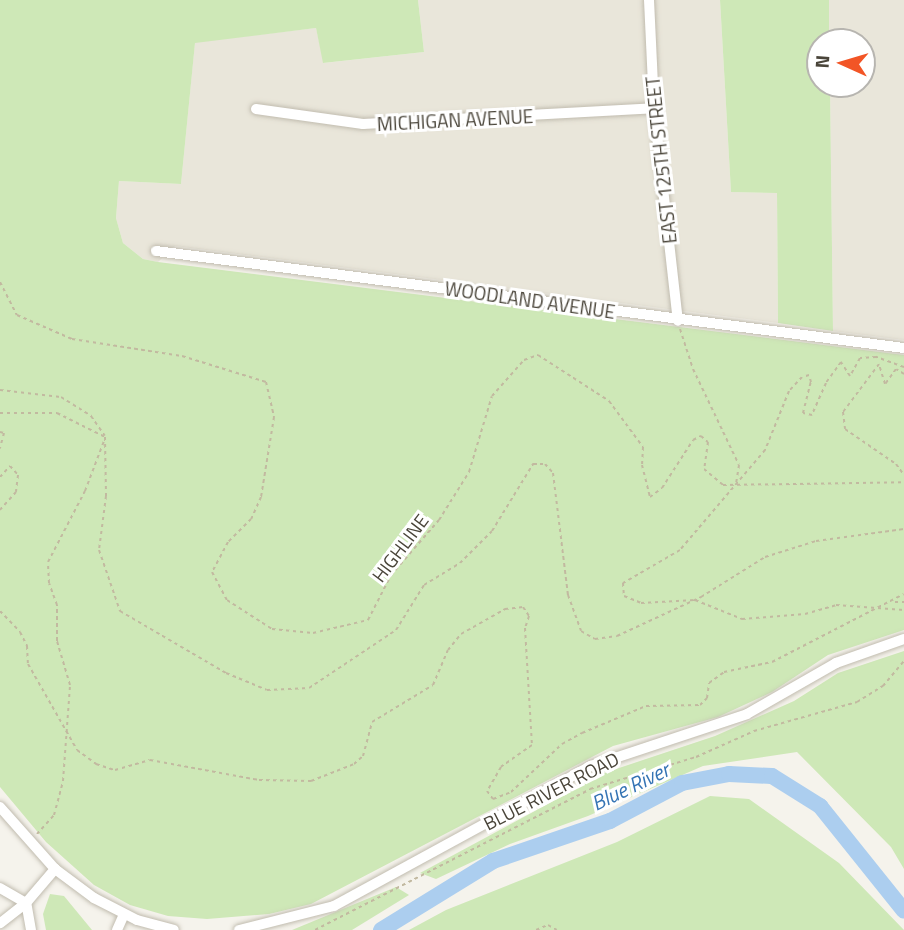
<!DOCTYPE html>
<html>
<head>
<meta charset="utf-8">
<style>
	body { margin:0 }
	#map { position:relative; width:904px; height:930px; overflow:hidden; background:#f5f3ec; font-family:"Titillium Web",sans-serif }
	div>[style] { position:absolute }
	[style*='--x'] { left:calc(var(--x)*1px); top:calc(var(--y)*1px); width:calc(var(--w)*1px); rotate:calc(var(--a)*1deg) }
	.residential>* { inset:0; background:#e9e6da }
	.green>* { inset:0; background:#cee8b7 }
	.river>* { height:16px; margin:-8px; padding:0 8px; transform-origin:8px; border-radius:8px; background:#acceef }
	.path>* { height:2px; margin-top:-1px; transform-origin:0; background:repeating-linear-gradient(90deg,#c2b9a0 0 3.5px,transparent 0 7px) }
	.roads { filter:drop-shadow(0 0 2px #c1bcaf) drop-shadow(0 0 2px #c1bcaf) }
	.minor>* { height:10px; margin:-5px; padding:0 5px; transform-origin:5px; border-radius:5px; background:#fff }
	span { translate:-50% -50%; white-space:nowrap; text-align:center; line-height:1.15; -webkit-text-stroke:6px #fff; paint-order:stroke }
	.street-label { font-size:19px; color:#4a453a }
	.water-label { font-size:21px; color:#3574b4; font-style:italic }
	.north { position:absolute; left:806px; top:28px; width:70px; height:70px; box-sizing:border-box; background:#fff; border:2px solid #b7b5b0; border-radius:50%; rotate:274deg; font-size:19px; font-weight:700; line-height:28px; text-align:center; color:#4a453a }
	.north::after { content:''; display:block; margin:auto; width:24px; height:32px; background:#f25526; clip-path:polygon(50% 0,100% 100%,50% 72%,0 100%) }
</style>
</head>
<body>
<div id="map">
	<div class="residential">
		<i style="clip-path:polygon(418px 0,720px 0,731px 192px,777px 193px,778px 323px,175px 246px,158px 262px,143px 259px,123px 243px,116px 218px,119px 181px,181px 184px,195px 42px,316px 28px,324px 63px,424px 52px)"></i>
		<i style="clip-path:polygon(829px 0,904px 0,904px 340px,833px 331px,830px 84px,862px 84px,862px 42px,829px 42px)"></i>
	</div>
	<div class="green">
		<i style="clip-path:polygon(0 0,418px 0,424px 52px,323px 63px,316px 28px,195px 43px,181px 184px,119px 181px,116px 218px,123px 243px,143px 259px,158px 262px,904px 355px,904px 630px,828px 655px,772px 692px,718px 717px,613px 746px,311px 904px,269px 914px,207px 919px,168px 916px,130px 905px,94px 885px,46px 842px,0 787px)"></i>
		<i style="clip-path:polygon(720px 0,829px 0,829px 42px,820px 42px,820px 84px,830px 84px,833px 331px,778px 323px,777px 193px,731px 192px)"></i>
		<i style="clip-path:polygon(904px 651px,904px 869px,891px 847px,797px 752px,703px 766px,588px 816px,510px 844px,436px 879px,420px 873px,607px 772px,715px 736px,794px 701px,838px 673px)"></i>
		<i style="clip-path:polygon(710px 796px,749px 799px,839px 863px,904px 930px,409px 930px,446px 910px,617px 842px)"></i>
		<i style="clip-path:polygon(396px 887px,409px 895px,352px 930px,292px 930px)"></i>
		<i style="clip-path:polygon(50px 894px,64px 896px,92px 930px,46px 930px,43px 914px)"></i>
	</div>
	<div class="river">
		<i style="--x:381;--y:930;--w:132;--a:-31.6"></i>
		<i style="--x:493;--y:861;--w:124;--a:-18.9"></i>
		<i style="--x:610;--y:821;--w:81;--a:-27.8"></i>
		<i style="--x:682;--y:783;--w:48;--a:-10.8"></i>
		<i style="--x:729;--y:774;--w:43;--a:2.7"></i>
		<i style="--x:772;--y:776;--w:57;--a:32"></i>
		<i style="--x:820;--y:806;--w:134;--a:51.3"></i>
	</div>
	<div class="path">
		<i style="--x:0;--y:282;--w:37;--a:63"></i>
		<i style="--x:17;--y:315;--w:60;--a:23.6"></i>
		<i style="--x:72;--y:339;--w:111;--a:8.8"></i>
		<i style="--x:182;--y:356;--w:88;--a:17.2"></i>
		<i style="--x:266;--y:382;--w:36;--a:77"></i>
		<i style="--x:274;--y:417;--w:81;--a:99.2"></i>
		<i style="--x:261;--y:497;--w:24;--a:114"></i>
		<i style="--x:251;--y:519;--w:33;--a:135"></i>
		<i style="--x:228;--y:542;--w:34;--a:118"></i>
		<i style="--x:212;--y:572;--w:32;--a:62"></i>
		<i style="--x:227;--y:600;--w:54;--a:32.8"></i>
		<i style="--x:272;--y:629;--w:41;--a:5.6"></i>
		<i style="--x:313;--y:633;--w:57;--a:-13.3"></i>
		<i style="--x:368;--y:620;--w:51;--a:-62.9"></i>
		<i style="--x:391;--y:575;--w:73;--a:-48.9"></i>
		<i style="--x:439;--y:520;--w:57;--a:-58"></i>
		<i style="--x:469;--y:472;--w:79;--a:-73.2"></i>
		<i style="--x:492;--y:396;--w:48;--a:-48.4"></i>
		<i style="--x:524;--y:360;--w:15;--a:-20"></i>
		<i style="--x:538;--y:355;--w:85;--a:32.9"></i>
		<i style="--x:609;--y:401;--w:57;--a:53.5"></i>
		<i style="--x:643;--y:447;--w:18;--a:93"></i>
		<i style="--x:642;--y:465;--w:33;--a:76"></i>
		<i style="--x:650;--y:497;--w:15;--a:-37"></i>
		<i style="--x:662;--y:488;--w:57;--a:-57.1"></i>
		<i style="--x:693;--y:440;--w:9;--a:-27"></i>
		<i style="--x:701;--y:436;--w:9;--a:41"></i>
		<i style="--x:708;--y:442;--w:27;--a:98"></i>
		<i style="--x:704;--y:469;--w:25;--a:40"></i>
		<i style="--x:723;--y:485;--w:181;--a:-0.9"></i>
		<i style="--x:680;--y:329;--w:42;--a:72"></i>
		<i style="--x:693;--y:369;--w:106;--a:64.4"></i>
		<i style="--x:739;--y:465;--w:18;--a:99"></i>
		<i style="--x:904;--y:367;--w:30;--a:-160"></i>
		<i style="--x:876;--y:357;--w:16;--a:176"></i>
		<i style="--x:860;--y:358;--w:21;--a:119"></i>
		<i style="--x:850;--y:376;--w:17;--a:-123"></i>
		<i style="--x:841;--y:362;--w:26;--a:126"></i>
		<i style="--x:826;--y:383;--w:35;--a:114"></i>
		<i style="--x:812;--y:415;--w:9;--a:-167"></i>
		<i style="--x:803;--y:413;--w:32;--a:-76"></i>
		<i style="--x:811;--y:382;--w:7;--a:-106"></i>
		<i style="--x:809;--y:375;--w:7;--a:164"></i>
		<i style="--x:802;--y:377;--w:19;--a:133"></i>
		<i style="--x:789;--y:391;--w:64;--a:112.1"></i>
		<i style="--x:765;--y:450;--w:131;--a:130.4"></i>
		<i style="--x:680;--y:550;--w:66;--a:149.9"></i>
		<i style="--x:623;--y:583;--w:13;--a:86"></i>
		<i style="--x:624;--y:596;--w:18;--a:22"></i>
		<i style="--x:641;--y:603;--w:54;--a:-3.2"></i>
		<i style="--x:695;--y:600;--w:51;--a:22"></i>
		<i style="--x:742;--y:619;--w:63;--a:-4.5"></i>
		<i style="--x:805;--y:614;--w:32;--a:-16"></i>
		<i style="--x:836;--y:605;--w:68;--a:4.2"></i>
		<i style="--x:904;--y:374;--w:9;--a:-148"></i>
		<i style="--x:896;--y:369;--w:19;--a:126"></i>
		<i style="--x:885;--y:384;--w:21;--a:-107"></i>
		<i style="--x:879;--y:364;--w:60;--a:126.9"></i>
		<i style="--x:843;--y:412;--w:17;--a:83"></i>
		<i style="--x:845;--y:429;--w:62;--a:34.5"></i>
		<i style="--x:896;--y:464;--w:14;--a:54"></i>
		<i style="--x:0;--y:390;--w:61;--a:6.5"></i>
		<i style="--x:61;--y:397;--w:36;--a:32"></i>
		<i style="--x:91;--y:416;--w:24;--a:55"></i>
		<i style="--x:0;--y:413;--w:57;--a:0"></i>
		<i style="--x:57;--y:413;--w:54;--a:26.6"></i>
		<i style="--x:105;--y:437;--w:59;--a:89"></i>
		<i style="--x:106;--y:496;--w:54;--a:97.4"></i>
		<i style="--x:99;--y:550;--w:65;--a:71"></i>
		<i style="--x:120;--y:611;--w:123;--a:30.3"></i>
		<i style="--x:226;--y:673;--w:44;--a:22.5"></i>
		<i style="--x:267;--y:690;--w:42;--a:-2.7"></i>
		<i style="--x:309;--y:688;--w:105;--a:-33.7"></i>
		<i style="--x:396;--y:630;--w:53;--a:-58.1"></i>
		<i style="--x:424;--y:585;--w:42;--a:-31.4"></i>
		<i style="--x:460;--y:563;--w:45;--a:-45"></i>
		<i style="--x:492;--y:531;--w:79;--a:-58.5"></i>
		<i style="--x:533;--y:464;--w:12;--a:0"></i>
		<i style="--x:545;--y:464;--w:12;--a:48"></i>
		<i style="--x:553;--y:473;--w:123;--a:83"></i>
		<i style="--x:568;--y:595;--w:38;--a:70"></i>
		<i style="--x:581;--y:631;--w:16;--a:30"></i>
		<i style="--x:595;--y:639;--w:22;--a:-8"></i>
		<i style="--x:617;--y:636;--w:93;--a:-24.9"></i>
		<i style="--x:701;--y:597;--w:75;--a:-32"></i>
		<i style="--x:765;--y:557;--w:53;--a:-17.4"></i>
		<i style="--x:816;--y:541;--w:89;--a:-7.8"></i>
		<i style="--x:0;--y:432;--w:4;--a:14"></i>
		<i style="--x:4;--y:433;--w:16;--a:105"></i>
		<i style="--x:0;--y:477;--w:15;--a:-48"></i>
		<i style="--x:10;--y:466;--w:12;--a:48"></i>
		<i style="--x:18;--y:475;--w:17;--a:97"></i>
		<i style="--x:16;--y:492;--w:24;--a:132"></i>
		<i style="--x:895;--y:602;--w:9;--a:0"></i>
		<i style="--x:0;--y:611;--w:29;--a:46"></i>
		<i style="--x:20;--y:632;--w:16;--a:63"></i>
		<i style="--x:27;--y:646;--w:18;--a:87"></i>
		<i style="--x:28;--y:664;--w:99;--a:60.3"></i>
		<i style="--x:77;--y:750;--w:24;--a:36"></i>
		<i style="--x:96;--y:764;--w:20;--a:18"></i>
		<i style="--x:115;--y:770;--w:36;--a:-16"></i>
		<i style="--x:150;--y:760;--w:111;--a:10.4"></i>
		<i style="--x:259;--y:780;--w:52;--a:1.1"></i>
		<i style="--x:311;--y:781;--w:46;--a:-21.6"></i>
		<i style="--x:354;--y:764;--w:12;--a:-42"></i>
		<i style="--x:363;--y:756;--w:35;--a:-75"></i>
		<i style="--x:372;--y:722;--w:71;--a:-31.2"></i>
		<i style="--x:433;--y:685;--w:38;--a:-67"></i>
		<i style="--x:448;--y:650;--w:21;--a:-51"></i>
		<i style="--x:461;--y:634;--w:51;--a:-29.6"></i>
		<i style="--x:505;--y:609;--w:18;--a:-6"></i>
		<i style="--x:523;--y:607;--w:11;--a:56"></i>
		<i style="--x:529;--y:616;--w:13;--a:108"></i>
		<i style="--x:525;--y:628;--w:117;--a:86.6"></i>
		<i style="--x:532;--y:745;--w:38;--a:145"></i>
		<i style="--x:501;--y:767;--w:28;--a:120"></i>
		<i style="--x:487;--y:791;--w:10;--a:53"></i>
		<i style="--x:493;--y:799;--w:19;--a:-21"></i>
		<i style="--x:511;--y:792;--w:70;--a:-43.3"></i>
		<i style="--x:562;--y:744;--w:23;--a:-29"></i>
		<i style="--x:582;--y:733;--w:69;--a:-22.9"></i>
		<i style="--x:646;--y:706;--w:54;--a:-1.1"></i>
		<i style="--x:700;--y:705;--w:10;--a:-45"></i>
		<i style="--x:707;--y:698;--w:15;--a:-82"></i>
		<i style="--x:709;--y:683;--w:19;--a:-36"></i>
		<i style="--x:724;--y:672;--w:49;--a:-11.8"></i>
		<i style="--x:772;--y:662;--w:148;--a:-27.3"></i>
		<i style="--x:37;--y:834;--w:25;--a:-48"></i>
		<i style="--x:54;--y:815;--w:35;--a:-75"></i>
		<i style="--x:63;--y:781;--w:96;--a:-85.8"></i>
		<i style="--x:70;--y:685;--w:46;--a:-106.5"></i>
		<i style="--x:57;--y:641;--w:36;--a:-90"></i>
		<i style="--x:57;--y:605;--w:23;--a:-110"></i>
		<i style="--x:49;--y:583;--w:21;--a:-93"></i>
		<i style="--x:48;--y:562;--w:80;--a:-62.5"></i>
		<i style="--x:85;--y:491;--w:53;--a:-69.2"></i>
		<i style="--x:315;--y:930;--w:309;--a:-27.1"></i>
		<i style="--x:590;--y:789;--w:111;--a:-16.8"></i>
		<i style="--x:696;--y:757;--w:64;--a:-24.1"></i>
		<i style="--x:754;--y:731;--w:107;--a:-15.7"></i>
		<i style="--x:857;--y:702;--w:31;--a:-32"></i>
		<i style="--x:883;--y:686;--w:33;--a:-50"></i>
		<i style="--x:536;--y:930;--w:13;--a:-23"></i>
		<i style="--x:548;--y:925;--w:10;--a:29"></i>
	</div>
	<div class="roads">
		<div class="minor">
			<i style="--x:649;--y:0;--w:108;--a:87.3"></i>
			<i style="--x:654;--y:108;--w:214;--a:83.6"></i>
			<i style="--x:256;--y:109;--w:108;--a:8"></i>
			<i style="--x:363;--y:124;--w:291;--a:-3.1"></i>
			<i style="--x:156;--y:251;--w:754;--a:7.39"></i>
			<i style="--x:0;--y:807;--w:83;--a:48.4"></i>
			<i style="--x:55;--y:869;--w:49;--a:36.6"></i>
			<i style="--x:94;--y:898;--w:48;--a:27.1"></i>
			<i style="--x:137;--y:920;--w:38;--a:15"></i>
			<i style="--x:0;--y:888;--w:30;--a:30"></i>
			<i style="--x:26;--y:903;--w:33;--a:142"></i>
			<i style="--x:31;--y:930;--w:27;--a:-100"></i>
			<i style="--x:26;--y:903;--w:45;--a:-49.5"></i>
			<i style="--x:117;--y:930;--w:17;--a:-66"></i>
			<i style="--x:239;--y:930;--w:98;--a:-14.2"></i>
			<i style="--x:334;--y:906;--w:293;--a:-28.6"></i>
			<i style="--x:591;--y:766;--w:164;--a:-18.4"></i>
			<i style="--x:747;--y:714;--w:103;--a:-29.8"></i>
			<i style="--x:836;--y:663;--w:72;--a:-19.4"></i>
		</div>
	</div>
	<div class="street-label">
		<span style="left:455px;top:120px;rotate:-3deg">MICHIGAN AVENUE</span>
		<span style="left:661px;top:160px;rotate:-96deg">EAST 125TH STREET</span>
		<span style="left:530px;top:300px;rotate:8deg">WOODLAND AVENUE</span>
		<span style="left:400px;top:548px;rotate:-53deg">HIGHLINE</span>
		<span style="left:551px;top:791px;rotate:-27deg">BLUE RIVER ROAD</span>
	</div>
	<div class="water-label">
		<span style="left:630px;top:786px;rotate:-26deg">Blue River</span>
	</div>
	<div class="north">N</div>
</div>
</body>
</html>
